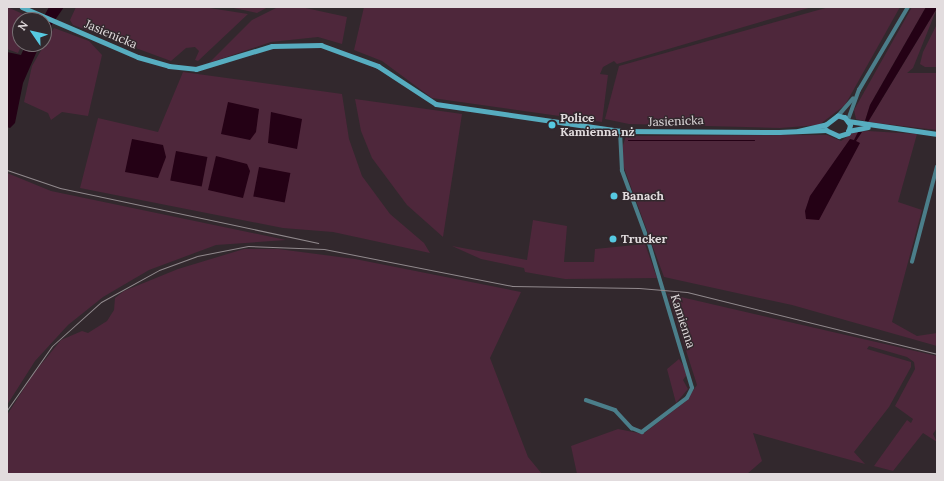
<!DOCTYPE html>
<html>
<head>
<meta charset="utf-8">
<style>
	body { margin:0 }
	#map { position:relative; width:944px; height:481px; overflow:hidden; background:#32282d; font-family:Lora,serif }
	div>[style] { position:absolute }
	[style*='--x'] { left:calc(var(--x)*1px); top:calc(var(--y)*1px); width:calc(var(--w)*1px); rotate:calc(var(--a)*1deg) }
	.green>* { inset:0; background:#4e273b }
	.water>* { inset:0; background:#240115; transform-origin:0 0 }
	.stream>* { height:1px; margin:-0.5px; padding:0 0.5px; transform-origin:0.5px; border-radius:0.5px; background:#240115 }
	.street>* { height:3.5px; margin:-1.75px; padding:0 1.75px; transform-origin:1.75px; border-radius:1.75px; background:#4b7e8a }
	.secondary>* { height:4.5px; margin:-2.25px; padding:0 2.25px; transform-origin:2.25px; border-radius:2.25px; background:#57adc0 }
	.rail>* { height:1px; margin:-0.5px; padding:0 0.5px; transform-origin:0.5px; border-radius:0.5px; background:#91898d }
	.dots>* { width:11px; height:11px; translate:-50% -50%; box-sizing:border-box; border:2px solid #32282d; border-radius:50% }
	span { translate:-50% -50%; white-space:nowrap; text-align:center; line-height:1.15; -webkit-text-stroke:3px #32282d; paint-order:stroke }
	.street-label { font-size:12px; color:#e2dcde }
	.poi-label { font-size:12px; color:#e2dcde; font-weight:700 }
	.left { translate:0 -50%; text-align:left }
	.frame { position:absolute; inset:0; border:8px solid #e2dcde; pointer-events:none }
	.north { position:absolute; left:12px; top:12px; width:40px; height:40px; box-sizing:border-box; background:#32282d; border:1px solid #787074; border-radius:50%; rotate:304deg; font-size:11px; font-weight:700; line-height:16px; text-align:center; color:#e2dcde }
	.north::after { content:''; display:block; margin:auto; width:14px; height:18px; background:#56c9e1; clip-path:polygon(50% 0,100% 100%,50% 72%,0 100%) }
</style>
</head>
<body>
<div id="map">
	<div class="green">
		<i style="clip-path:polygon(7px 7px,37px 20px,20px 20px,22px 44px,18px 53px,7px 49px)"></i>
		<i style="clip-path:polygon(76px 7px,203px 7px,248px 14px,198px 61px,195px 60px,199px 51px,195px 47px,186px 48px,171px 61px,73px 25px,70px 20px)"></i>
		<i style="clip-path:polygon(229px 7px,268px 7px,257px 13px)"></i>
		<i style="clip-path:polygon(278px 7px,301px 7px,347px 17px,342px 44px,318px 37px,271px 42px,209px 63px,252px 20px)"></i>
		<i style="clip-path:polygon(364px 7px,812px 7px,617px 64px,614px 61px,603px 67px,600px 74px,608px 75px,602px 122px,432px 98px,382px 61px,354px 50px)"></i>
		<i style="clip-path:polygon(829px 7px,900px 7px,845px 105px,819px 125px,780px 128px,629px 124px,605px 119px,619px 66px)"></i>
		<i style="clip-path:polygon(912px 7px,926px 7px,870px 105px,865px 121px,856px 119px,854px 110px)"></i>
		<i style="clip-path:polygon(937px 8px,913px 68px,907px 73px,937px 73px,937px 130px,868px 122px)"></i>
		<i style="clip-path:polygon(937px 24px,937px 67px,925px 67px,920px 64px,923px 52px)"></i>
		<i style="clip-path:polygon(54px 28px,89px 41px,102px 55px,88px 116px,62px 112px,51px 120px,48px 113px,24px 102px,32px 66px)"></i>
		<i style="clip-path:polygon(183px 72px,342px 94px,349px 139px,362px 176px,390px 214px,424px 243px,430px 253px,333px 232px,283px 228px,80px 188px,98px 118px,158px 132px)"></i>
		<i style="clip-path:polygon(355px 99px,462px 114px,443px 237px,407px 205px,372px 158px,361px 131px)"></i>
		<i style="clip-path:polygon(868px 131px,917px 134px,898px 202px,922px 210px,892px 322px,917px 336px,937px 333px,937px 346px,792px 305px,664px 277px,623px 165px,622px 148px,626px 136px,827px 135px,841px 141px,854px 132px)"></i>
		<i style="clip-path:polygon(7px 173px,51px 191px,286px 240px,216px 245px,149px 270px,103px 297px,68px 325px,35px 361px,7px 405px)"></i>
		<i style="clip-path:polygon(533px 220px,567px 226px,564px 262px,594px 262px,595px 249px,645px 244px,657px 278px,565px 279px,525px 272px,524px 268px,481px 259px,452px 246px,527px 260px)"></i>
		<i style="clip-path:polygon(244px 249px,278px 249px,355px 259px,521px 292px,490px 358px,528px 457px,542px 474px,7px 474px,7px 415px,34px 373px,61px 340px,82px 331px,88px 333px,107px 321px,114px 310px,115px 298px,124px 291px,178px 269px)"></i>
		<i style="clip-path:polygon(668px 294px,937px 356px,937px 428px,933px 434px,937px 442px,923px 433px,893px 471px,874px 466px,907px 420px,911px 423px,913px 419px,895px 406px,915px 369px,914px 362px,907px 357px,869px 346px,867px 349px,911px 362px,911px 367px,889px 407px,854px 452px,865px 464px,753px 433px,762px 461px,747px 474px,577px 474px,571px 446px,618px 429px,643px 434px,685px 402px,697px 385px)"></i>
		<i style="clip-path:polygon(679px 359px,688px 373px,683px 380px,688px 389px,676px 403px,667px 369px)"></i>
	</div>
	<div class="water">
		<i style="clip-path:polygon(49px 7px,64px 7px,44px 36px,42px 20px)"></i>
		<i style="clip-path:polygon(926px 7px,937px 8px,868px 122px,865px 121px,870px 105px)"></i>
		<i style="clip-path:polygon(26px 44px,40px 44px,23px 83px,15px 123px,10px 128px,7px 127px,7px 52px,21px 55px)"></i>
		<i style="clip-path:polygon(228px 102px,259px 109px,256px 132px,250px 140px,221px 134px)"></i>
		<i style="clip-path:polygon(271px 112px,302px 119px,297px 149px,268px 143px)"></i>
		<i style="clip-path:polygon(858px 132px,862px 132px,856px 141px,860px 143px,819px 220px,806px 219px,805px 211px,810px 196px,850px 139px,854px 140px)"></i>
		<i style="clip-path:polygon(132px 139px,163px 145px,166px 157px,158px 178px,125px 172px)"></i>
		<i style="left:176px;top:151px;width:32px;height:30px;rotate:11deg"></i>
		<i style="clip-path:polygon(216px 156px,247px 164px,250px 171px,243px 198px,208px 190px)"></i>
		<i style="left:259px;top:167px;width:32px;height:30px;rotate:11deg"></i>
	</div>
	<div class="stream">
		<i style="--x:628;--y:140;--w:126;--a:0"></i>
	</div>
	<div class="street">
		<i style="--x:838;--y:116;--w:23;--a:-49"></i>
		<i style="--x:848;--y:120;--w:32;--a:-70"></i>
		<i style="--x:859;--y:90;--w:96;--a:-59.4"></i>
		<i style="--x:912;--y:262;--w:98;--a:-75.3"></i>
		<i style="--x:586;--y:400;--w:31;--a:19"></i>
		<i style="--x:615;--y:410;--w:25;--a:47"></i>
		<i style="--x:632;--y:428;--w:11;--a:22"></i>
		<i style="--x:642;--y:432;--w:56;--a:-37.1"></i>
		<i style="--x:687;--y:398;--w:11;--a:-63"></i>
		<i style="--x:692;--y:388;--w:150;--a:-106.6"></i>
		<i style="--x:649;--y:244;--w:78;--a:-110.3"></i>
		<i style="--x:622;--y:171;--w:40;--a:-92.9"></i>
	</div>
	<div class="secondary">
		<i style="--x:22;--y:7;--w:126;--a:23.3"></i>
		<i style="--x:138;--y:57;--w:32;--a:16"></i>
		<i style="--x:169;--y:66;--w:27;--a:6"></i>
		<i style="--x:196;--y:69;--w:79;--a:-16.8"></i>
		<i style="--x:272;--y:46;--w:49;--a:-1.2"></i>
		<i style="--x:321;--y:45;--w:61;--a:20.2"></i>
		<i style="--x:378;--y:66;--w:69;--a:33.2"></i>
		<i style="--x:436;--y:104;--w:186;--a:8.3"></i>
		<i style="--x:620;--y:131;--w:159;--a:0.4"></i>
		<i style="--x:779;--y:132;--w:47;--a:-2.4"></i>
		<i style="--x:826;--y:130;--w:14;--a:25"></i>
		<i style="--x:839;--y:136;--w:9;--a:-18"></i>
		<i style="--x:848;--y:133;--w:8;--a:-76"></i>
		<i style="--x:850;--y:125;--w:9;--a:-126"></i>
		<i style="--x:845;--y:118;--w:7;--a:-164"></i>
		<i style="--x:838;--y:116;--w:15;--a:143"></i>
		<i style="--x:826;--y:125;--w:28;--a:167"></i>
		<i style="--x:848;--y:121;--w:90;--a:8.3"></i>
		<i style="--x:848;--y:131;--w:20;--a:-11"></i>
	</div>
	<div class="rail">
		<i style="--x:7;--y:170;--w:56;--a:18.8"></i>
		<i style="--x:60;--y:188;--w:264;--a:12"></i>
		<i style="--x:7;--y:410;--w:78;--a:-54.9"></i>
		<i style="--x:52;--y:346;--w:66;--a:-41.9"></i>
		<i style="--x:101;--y:302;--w:66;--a:-28.9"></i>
		<i style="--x:159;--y:270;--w:40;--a:-20.2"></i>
		<i style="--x:197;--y:256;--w:52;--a:-11.1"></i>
		<i style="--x:248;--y:246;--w:76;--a:2.3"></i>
		<i style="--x:324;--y:249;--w:192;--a:11.1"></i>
		<i style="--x:512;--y:286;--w:127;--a:0.9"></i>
		<i style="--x:639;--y:288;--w:48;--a:4.8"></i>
		<i style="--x:687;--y:292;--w:258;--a:13.9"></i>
	</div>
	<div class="dots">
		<i style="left:552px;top:125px;background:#56c9e1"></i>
		<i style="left:614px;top:196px;background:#56c9e1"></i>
		<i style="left:613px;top:239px;background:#56c9e1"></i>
	</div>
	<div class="street-label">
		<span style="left:111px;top:34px;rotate:23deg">Jasienicka</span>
		<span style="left:676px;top:121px;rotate:-2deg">Jasienicka</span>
		<span style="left:683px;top:321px;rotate:72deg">Kamienna</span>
	</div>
	<div class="poi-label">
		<span class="left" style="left:560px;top:125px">Police<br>Kamienna nż</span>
		<span class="left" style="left:622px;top:196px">Banach</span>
		<span class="left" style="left:621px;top:239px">Trucker</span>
	</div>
	<div class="frame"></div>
	<div class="north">N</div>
</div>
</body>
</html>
